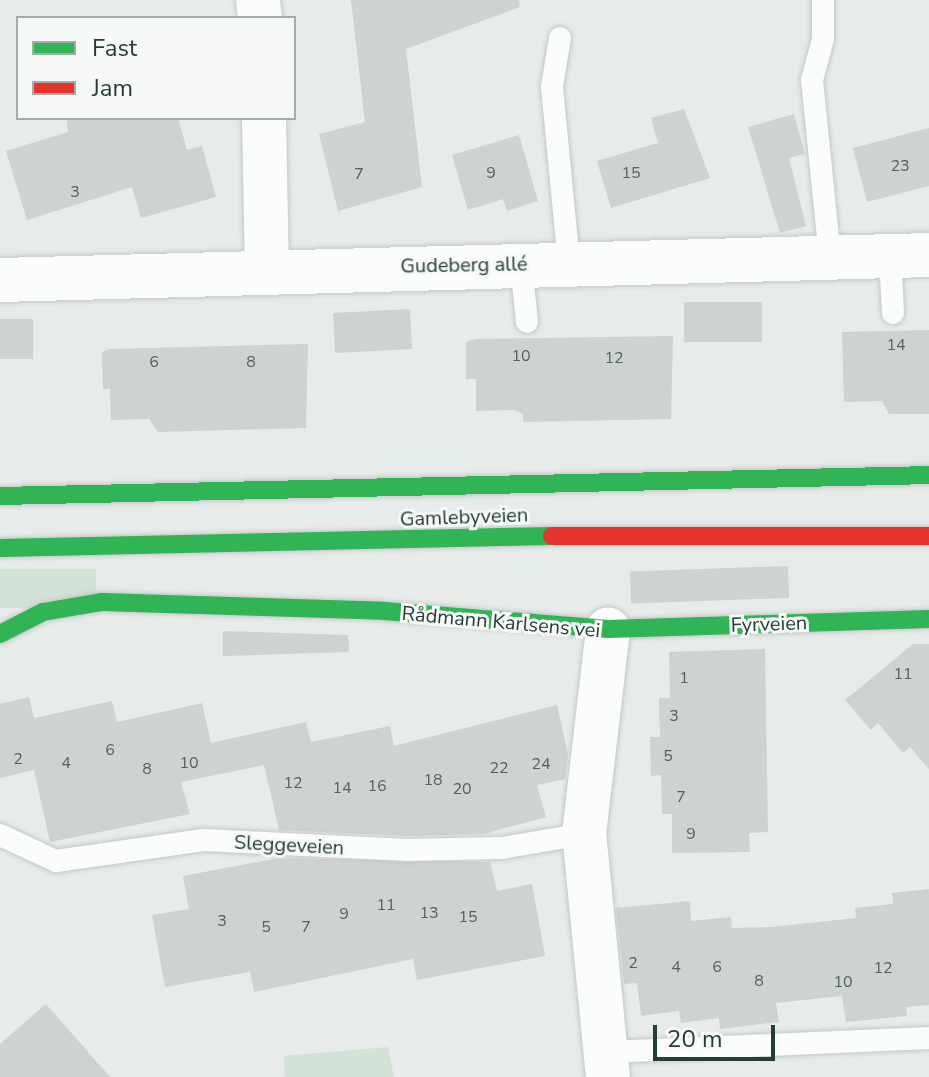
<!DOCTYPE html>
<html>
<head>
<meta charset="utf-8">
<style>
	body { margin:0 }
	#map { position:relative; width:929px; height:1077px; overflow:hidden; background:#e7ebe9; font-family:"Nunito Sans",sans-serif }
	div>[style] { position:absolute }
	[style*='--x'] { left:calc(var(--x)*1px); top:calc(var(--y)*1px); width:calc(var(--w)*1px); rotate:calc(var(--a)*1deg) }
	.green>* { inset:0; background:#d2e2d6 }
	.building>* { inset:0; background:#ced2d0; transform-origin:0 0 }
	.roads { filter:drop-shadow(0 0 2px #c4c8c6) drop-shadow(0 0 2px #c4c8c6) }
	.lane>* { height:22px; margin:-11px; padding:0 11px; transform-origin:11px; border-radius:11px; background:#fbfcfc }
	.street>* { height:44px; margin:-22px; padding:0 22px; transform-origin:22px; border-radius:22px; background:#fbfcfc }
	.fast>* { height:18px; margin:-9px; padding:0 9px; transform-origin:9px; border-radius:9px; background:#30b455 }
	.jam>* { height:18px; margin:-9px; padding:0 9px; transform-origin:9px; border-radius:9px; background:#e5322d }
	span { translate:-50% -50%; white-space:nowrap; text-align:center; line-height:1.15; -webkit-text-stroke:6px #f6f9f7; paint-order:stroke }
	.number-label { font-size:16px; color:#51635d }
	.number-label span { -webkit-text-stroke-width:0 }
	.street-label { font-size:20px; color:#263d36 }
	.legend { position:absolute; left:16px; top:16px; width:280px; height:104px; box-sizing:border-box; background:#f6f9f7; border:2px solid #a3aeaa; margin:0; padding:10px 14px; list-style:none; font-size:24px; color:#263d36 }
	.legend li { display:flex; align-items:center; gap:16px; height:40px }
	.legend b { width:40px; border:2px solid #a3aeaa }
	.scale { position:absolute; left:653px; top:1025px; width:122px; height:36px; box-sizing:border-box; border:4px solid #263d36; border-top:0; padding-left:10px; font-size:24px; line-height:28px; white-space:nowrap; color:#263d36; -webkit-text-stroke:6px #f6f9f7; paint-order:stroke }
</style>
</head>
<body>
<div id="map">
	<div class="green">
		<i style="clip-path:polygon(0 569px,96px 569px,96px 595px,53px 608px,0 608px)"></i>
		<i style="clip-path:polygon(388px 1047px,394px 1077px,285px 1077px,284px 1056px)"></i>
	</div>
	<div class="building">
		<i style="clip-path:polygon(351px 0,519px 0,520px 7px,406px 49px,422px 187px,338px 211px,319px 134px,365px 122px)"></i>
		<i style="clip-path:polygon(684px 109px,710px 178px,611px 208px,597px 161px,658px 143px,651px 118px)"></i>
		<i style="clip-path:polygon(794px 114px,805px 154px,789px 158px,806px 226px,780px 233px,748px 127px)"></i>
		<i style="clip-path:polygon(67px 118px,178px 118px,187px 150px,202px 146px,216px 197px,141px 218px,132px 187px,27px 220px,6px 151px,68px 132px)"></i>
		<i style="clip-path:polygon(929px 128px,929px 186px,867px 202px,853px 148px)"></i>
		<i style="clip-path:polygon(519px 135px,538px 201px,507px 211px,503px 199px,468px 210px,452px 155px)"></i>
		<i style="left:762px;top:302px;width:40px;height:78px;rotate:90deg"></i>
		<i style="left:410px;top:309px;width:40px;height:77px;rotate:87deg"></i>
		<i style="left:33px;top:319px;width:40px;height:33px;rotate:90deg"></i>
		<i style="clip-path:polygon(929px 330px,929px 414px,889px 414px,882px 401px,844px 402px,842px 332px)"></i>
		<i style="clip-path:polygon(673px 336px,671px 419px,523px 422px,523px 414px,514px 410px,476px 411px,476px 379px,466px 379px,466px 342px,475px 339px)"></i>
		<i style="clip-path:polygon(308px 344px,306px 428px,158px 432px,149px 419px,111px 420px,110px 389px,103px 389px,102px 352px,109px 349px)"></i>
		<i style="left:788px;top:566px;width:32px;height:158px;rotate:88deg"></i>
		<i style="clip-path:polygon(223px 631px,348px 635px,349px 652px,223px 656px)"></i>
		<i style="clip-path:polygon(913px 644px,929px 644px,929px 769px,910px 747px,903px 753px,878px 723px,871px 730px,845px 700px)"></i>
		<i style="clip-path:polygon(765px 649px,768px 832px,749px 833px,750px 852px,672px 853px,672px 814px,662px 814px,661px 775px,651px 776px,650px 737px,660px 737px,659px 698px,670px 698px,669px 652px)"></i>
		<i style="clip-path:polygon(29px 697px,34px 718px,112px 701px,117px 722px,202px 703px,211px 743px,306px 722px,311px 742px,390px 726px,394px 746px,557px 705px,568px 754px,565px 779px,537px 785px,546px 817px,484px 834px,407px 836px,279px 830px,264px 765px,181px 782px,190px 814px,50px 842px,34px 770px,0 778px,0 704px)"></i>
		<i style="clip-path:polygon(279px 858px,490px 862px,497px 891px,532px 884px,545px 956px,417px 980px,413px 959px,254px 992px,250px 972px,165px 987px,152px 915px,189px 909px,183px 876px)"></i>
		<i style="clip-path:polygon(929px 889px,929px 1005px,906px 1007px,907px 1016px,846px 1022px,842px 996px,776px 1003px,779px 1022px,720px 1029px,719px 1018px,681px 1023px,679px 1011px,641px 1016px,637px 983px,624px 984px,616px 908px,690px 901px,691px 921px,731px 917px,732px 928px,771px 927px,856px 918px,855px 908px,893px 904px,892px 893px)"></i>
		<i style="clip-path:polygon(46px 1004px,110px 1077px,0 1077px,0 1044px)"></i>
	</div>
	<div class="roads">
		<div class="lane">
			<i style="--x:823;--y:0;--w:39;--a:90"></i>
			<i style="--x:823;--y:39;--w:42;--a:105"></i>
			<i style="--x:812;--y:80;--w:178;--a:84.2"></i>
			<i style="--x:560;--y:38;--w:50;--a:99.3"></i>
			<i style="--x:552;--y:87;--w:177;--a:84.5"></i>
			<i style="--x:890;--y:256;--w:57;--a:87"></i>
			<i style="--x:521;--y:264;--w:58;--a:84.1"></i>
			<i style="--x:0;--y:835;--w:62;--a:24.9"></i>
			<i style="--x:56;--y:861;--w:149;--a:-8.1"></i>
			<i style="--x:204;--y:840;--w:203;--a:2.8"></i>
			<i style="--x:407;--y:850;--w:95;--a:-1.2"></i>
			<i style="--x:502;--y:848;--w:83;--a:-9.7"></i>
			<i style="--x:608;--y:1052;--w:321;--a:-2.5"></i>
		</div>
		<div class="street">
			<i style="--x:258;--y:0;--w:18;--a:84"></i>
			<i style="--x:264;--y:118;--w:151;--a:88.9"></i>
			<i style="--x:0;--y:280;--w:929;--a:-1.54"></i>
			<i style="--x:608;--y:1077;--w:244;--a:-95.6"></i>
			<i style="--x:584;--y:834;--w:206;--a:-83.3"></i>
		</div>
		<div class="fast">
			<i style="--x:0;--y:496;--w:929;--a:-1.29"></i>
			<i style="--x:0;--y:548;--w:552;--a:-1.25"></i>
			<i style="--x:0;--y:634;--w:48;--a:-27.1"></i>
			<i style="--x:43;--y:612;--w:60;--a:-9.6"></i>
			<i style="--x:102;--y:602;--w:282;--a:1.8"></i>
			<i style="--x:384;--y:611;--w:225;--a:4.6"></i>
			<i style="--x:608;--y:629;--w:321;--a:-1.8"></i>
		</div>
		<div class="jam">
			<i style="--x:552;--y:536;--w:377;--a:0"></i>
		</div>
	</div>
	<div class="number-label">
		<span style="left:900px;top:166px">23</span>
		<span style="left:491px;top:173px">9</span>
		<span style="left:631px;top:173px">15</span>
		<span style="left:359px;top:174px">7</span>
		<span style="left:75px;top:192px">3</span>
		<span style="left:896px;top:345px">14</span>
		<span style="left:521px;top:356px">10</span>
		<span style="left:614px;top:358px">12</span>
		<span style="left:154px;top:362px">6</span>
		<span style="left:251px;top:362px">8</span>
		<span style="left:903px;top:674px">11</span>
		<span style="left:684px;top:678px">1</span>
		<span style="left:674px;top:716px">3</span>
		<span style="left:110px;top:750px">6</span>
		<span style="left:668px;top:756px">5</span>
		<span style="left:18px;top:759px">2</span>
		<span style="left:66px;top:763px">4</span>
		<span style="left:189px;top:763px">10</span>
		<span style="left:541px;top:764px">24</span>
		<span style="left:499px;top:768px">22</span>
		<span style="left:147px;top:769px">8</span>
		<span style="left:433px;top:780px">18</span>
		<span style="left:293px;top:783px">12</span>
		<span style="left:377px;top:786px">16</span>
		<span style="left:342px;top:788px">14</span>
		<span style="left:462px;top:789px">20</span>
		<span style="left:681px;top:797px">7</span>
		<span style="left:691px;top:834px">9</span>
		<span style="left:386px;top:905px">11</span>
		<span style="left:429px;top:913px">13</span>
		<span style="left:344px;top:914px">9</span>
		<span style="left:468px;top:917px">15</span>
		<span style="left:222px;top:921px">3</span>
		<span style="left:266px;top:927px">5</span>
		<span style="left:306px;top:927px">7</span>
		<span style="left:633px;top:963px">2</span>
		<span style="left:676px;top:967px">4</span>
		<span style="left:717px;top:967px">6</span>
		<span style="left:883px;top:968px">12</span>
		<span style="left:759px;top:981px">8</span>
		<span style="left:843px;top:982px">10</span>
	</div>
	<div class="street-label">
		<span style="left:464px;top:265px;rotate:-1deg">Gudeberg allé</span>
		<span style="left:464px;top:517px;rotate:-2deg">Gamlebyveien</span>
		<span style="left:501px;top:622px;rotate:5deg">Rådmann Karlsens vei</span>
		<span style="left:769px;top:624px;rotate:-2deg">Fyrveien</span>
		<span style="left:289px;top:845px;rotate:3deg">Sleggeveien</span>
	</div>
	<ul class="legend">
	<li><b style="height:10px;background:#30b455"></b>Fast</li>
	<li><b style="height:10px;background:#e5322d"></b>Jam</li>
	</ul>
	<div class="scale">20 m</div>
</div>
</body>
</html>
